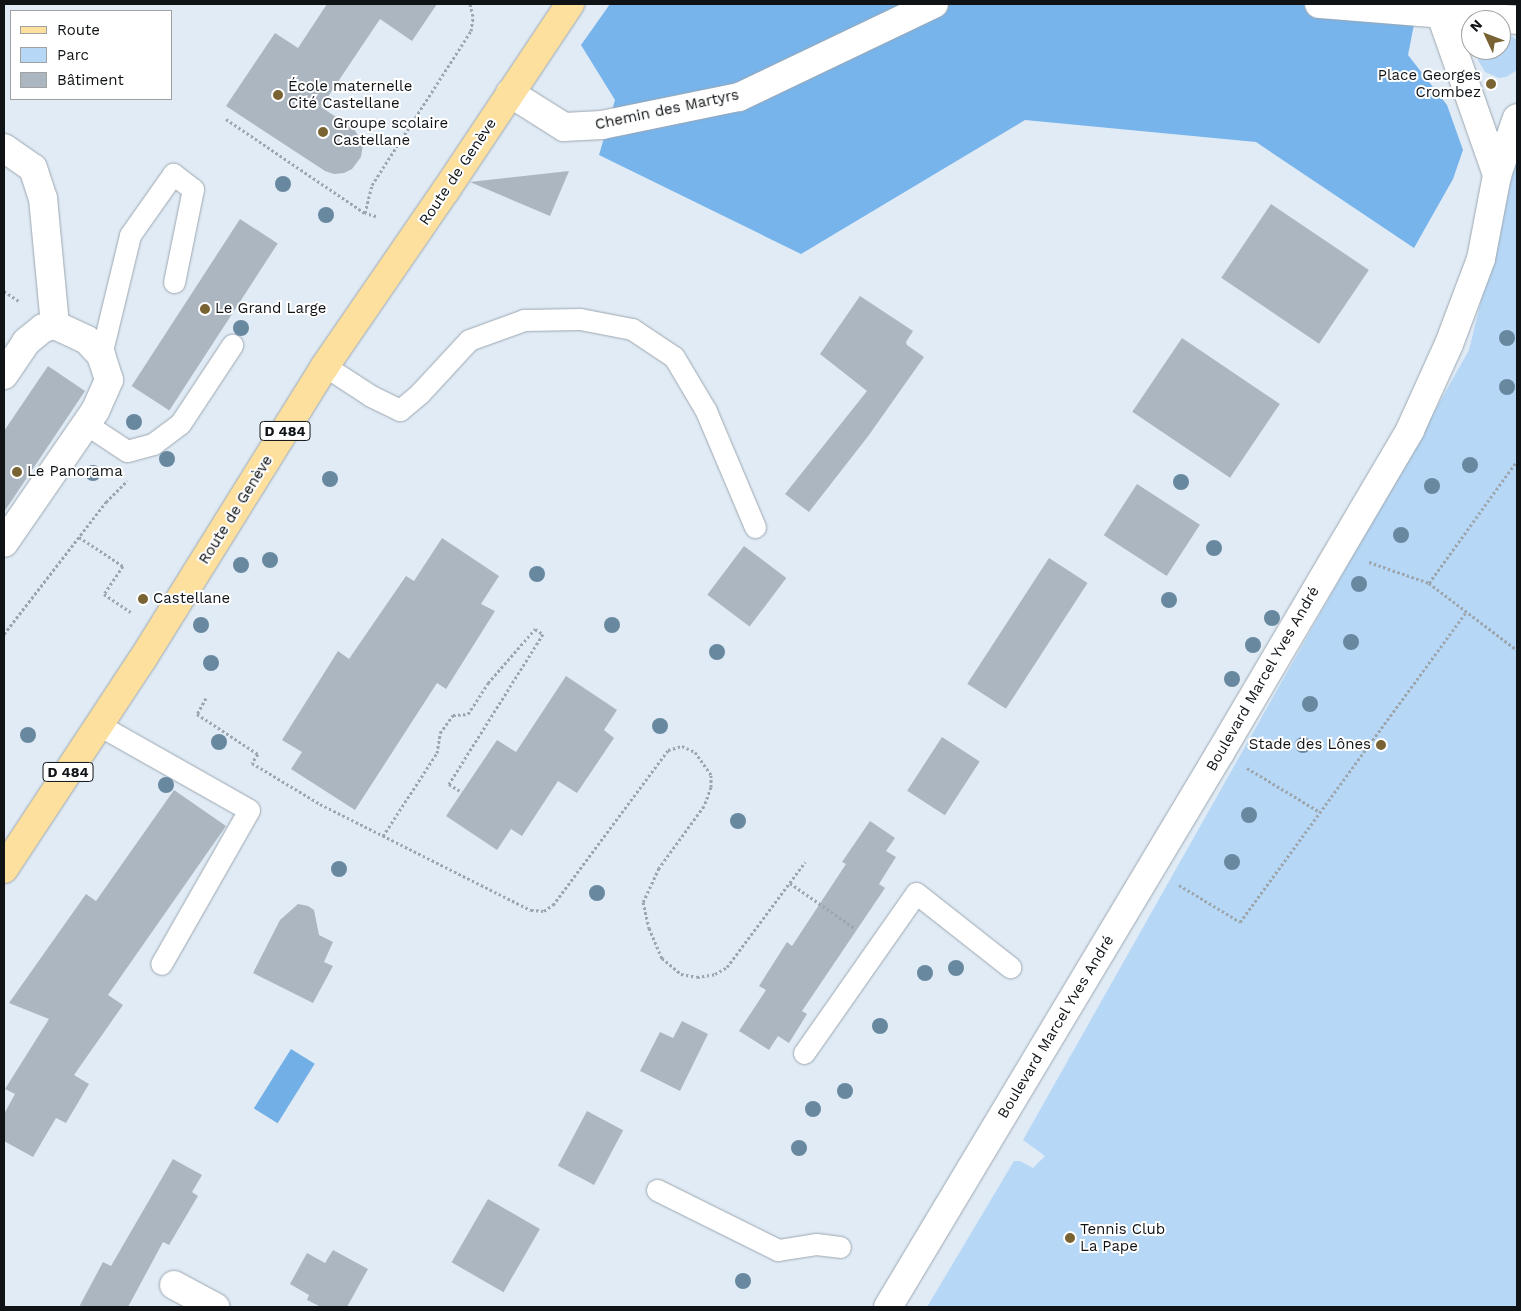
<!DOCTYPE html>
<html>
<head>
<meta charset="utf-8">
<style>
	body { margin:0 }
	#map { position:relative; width:1521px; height:1311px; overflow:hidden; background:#e0ebf5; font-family:"Work Sans",sans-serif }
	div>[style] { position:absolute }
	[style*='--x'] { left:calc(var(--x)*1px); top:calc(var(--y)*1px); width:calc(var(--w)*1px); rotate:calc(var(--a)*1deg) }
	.green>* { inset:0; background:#b6d7f5 }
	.forest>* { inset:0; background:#77b4ec }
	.water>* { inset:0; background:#72afe6; transform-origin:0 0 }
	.building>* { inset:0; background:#acb6c0; transform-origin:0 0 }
	.path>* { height:3px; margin-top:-1.5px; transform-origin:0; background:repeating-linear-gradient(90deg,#9da5ad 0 2.5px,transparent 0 5px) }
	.roads { filter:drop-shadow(0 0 1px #9da7b0) drop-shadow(0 0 1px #9da7b0) }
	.lane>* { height:21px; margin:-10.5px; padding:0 10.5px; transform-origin:10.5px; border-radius:10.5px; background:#fff }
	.street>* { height:28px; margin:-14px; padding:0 14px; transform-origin:14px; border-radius:14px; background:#fff }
	.primary>* { height:28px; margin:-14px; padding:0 14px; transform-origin:14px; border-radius:14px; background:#fde09d }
	.trees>* { width:16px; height:16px; margin:-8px; border-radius:50%; background:#6888a0 }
	.dots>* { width:14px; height:14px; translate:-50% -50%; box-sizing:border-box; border:2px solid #fff; border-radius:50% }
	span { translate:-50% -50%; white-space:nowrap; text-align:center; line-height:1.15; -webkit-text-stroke:4px #fff; paint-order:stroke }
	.shield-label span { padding:1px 4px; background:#fff; border:1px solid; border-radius:4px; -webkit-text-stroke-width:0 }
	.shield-label { font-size:14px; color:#0f1316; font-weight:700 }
	.poi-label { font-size:15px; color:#0f1316 }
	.right { translate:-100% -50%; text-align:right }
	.left { translate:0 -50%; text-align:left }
	.street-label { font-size:15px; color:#0f1316 }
	.frame { position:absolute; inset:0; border:5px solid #0f1316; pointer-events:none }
	.legend { position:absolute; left:10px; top:10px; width:162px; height:90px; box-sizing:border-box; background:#fff; border:1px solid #9fa1a2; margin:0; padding:6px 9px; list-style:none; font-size:15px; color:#0f1316 }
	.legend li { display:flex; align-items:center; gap:10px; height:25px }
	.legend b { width:25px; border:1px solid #9fa1a2 }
	.north { position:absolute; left:1461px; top:10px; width:50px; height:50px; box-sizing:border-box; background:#fff; border:1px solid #9fa1a2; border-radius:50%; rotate:313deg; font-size:14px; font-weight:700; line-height:20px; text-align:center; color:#0f1316 }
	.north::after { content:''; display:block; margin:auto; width:18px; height:22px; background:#796333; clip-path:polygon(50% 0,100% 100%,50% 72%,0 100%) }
</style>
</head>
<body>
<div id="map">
	<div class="green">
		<i style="clip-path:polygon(1501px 32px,1507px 33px,1517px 40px,1517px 70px,1506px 77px,1499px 78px,1485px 72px,1478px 60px,1478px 53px,1479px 50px,1501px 50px)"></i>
		<i style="clip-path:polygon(1517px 153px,1517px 1307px,927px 1307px,1014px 1161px,1020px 1161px,1033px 1168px,1045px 1156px,1023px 1140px,1469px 350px)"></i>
	</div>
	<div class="forest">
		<i style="clip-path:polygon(610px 4px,1418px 4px,1408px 55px,1447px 105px,1463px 150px,1453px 179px,1414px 248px,1256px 142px,1025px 120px,801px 254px,599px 155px,615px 100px,581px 45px)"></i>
	</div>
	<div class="water">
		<i style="left:291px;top:1049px;width:28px;height:70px;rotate:32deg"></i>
	</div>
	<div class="building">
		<i style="clip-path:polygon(327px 4px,437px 4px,412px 41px,380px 19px,321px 107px,354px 129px,363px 144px,361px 157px,352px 169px,344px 173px,334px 174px,325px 171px,226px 106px,275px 33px,298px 48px)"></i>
		<i style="clip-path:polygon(569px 171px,550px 216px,470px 182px)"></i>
		<i style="left:1271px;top:204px;width:118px;height:89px;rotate:34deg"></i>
		<i style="left:240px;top:219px;width:45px;height:199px;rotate:33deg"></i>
		<i style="clip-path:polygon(860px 296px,913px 331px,906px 342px,907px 345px,924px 357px,869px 435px,809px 512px,785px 494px,867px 391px,820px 354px)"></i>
		<i style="left:1182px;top:338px;width:118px;height:89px;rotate:34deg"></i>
		<i style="clip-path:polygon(48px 366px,85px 391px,4px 512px,4px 431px)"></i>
		<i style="left:1137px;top:484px;width:75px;height:61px;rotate:33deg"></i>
		<i style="clip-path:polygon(442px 538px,499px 576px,481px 604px,495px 611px,446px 689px,437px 683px,355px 810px,291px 769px,302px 752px,282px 740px,338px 651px,349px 659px,406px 576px,414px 581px)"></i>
		<i style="left:744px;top:546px;width:53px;height:61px;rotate:37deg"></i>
		<i style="left:1049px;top:558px;width:46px;height:150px;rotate:33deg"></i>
		<i style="clip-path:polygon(566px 676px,617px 710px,604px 730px,614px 738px,577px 793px,558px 781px,522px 836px,511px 829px,497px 850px,446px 816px,497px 740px,516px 752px)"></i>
		<i style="left:942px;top:737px;width:45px;height:64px;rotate:33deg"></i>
		<i style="clip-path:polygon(174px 790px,226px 826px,108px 995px,123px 1005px,74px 1075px,89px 1084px,66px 1123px,56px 1118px,33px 1157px,4px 1141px,4px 1114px,15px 1094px,5px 1089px,49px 1019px,9px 1003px,86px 894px,96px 901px)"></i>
		<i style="clip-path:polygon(870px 821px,895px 838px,886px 851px,896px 857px,879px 884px,885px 888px,802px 1011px,807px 1014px,789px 1043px,778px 1036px,769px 1050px,739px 1031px,766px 990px,759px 986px,787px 942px,792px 946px,846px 864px,842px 862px)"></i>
		<i style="clip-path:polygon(298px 904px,308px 906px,314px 910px,319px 935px,333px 942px,324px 962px,333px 966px,313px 1003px,253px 973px,280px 920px)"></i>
		<i style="clip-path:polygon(682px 1021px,708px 1034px,680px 1091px,640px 1071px,660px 1032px,673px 1038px)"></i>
		<i style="left:587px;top:1111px;width:41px;height:62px;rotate:28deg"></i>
		<i style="clip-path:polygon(173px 1159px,202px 1175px,192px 1192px,198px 1196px,169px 1245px,163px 1242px,128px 1307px,79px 1307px,103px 1262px,111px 1266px)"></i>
		<i style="left:488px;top:1199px;width:60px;height:73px;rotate:30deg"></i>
		<i style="clip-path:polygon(333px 1250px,368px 1269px,347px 1307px,321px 1307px,307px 1300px,309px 1295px,290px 1284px,307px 1253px,325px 1263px)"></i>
	</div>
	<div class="path">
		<i style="--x:226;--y:119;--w:168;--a:34.1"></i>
		<i style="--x:376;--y:216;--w:11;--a:-165"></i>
		<i style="--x:365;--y:213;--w:29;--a:-76"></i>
		<i style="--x:372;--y:185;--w:183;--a:-57.3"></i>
		<i style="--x:471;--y:31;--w:15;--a:-82"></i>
		<i style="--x:473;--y:16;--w:12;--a:-104"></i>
		<i style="--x:4;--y:291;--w:18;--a:34"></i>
		<i style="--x:79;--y:537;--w:53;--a:33.4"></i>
		<i style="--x:123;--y:566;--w:34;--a:124"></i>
		<i style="--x:104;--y:594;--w:32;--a:34"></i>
		<i style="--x:1369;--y:562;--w:64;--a:19.3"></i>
		<i style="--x:1429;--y:583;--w:111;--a:37.3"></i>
		<i style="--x:1429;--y:583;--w:150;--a:-54.2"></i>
		<i style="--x:4;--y:634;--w:167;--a:-52.3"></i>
		<i style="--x:106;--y:502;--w:30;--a:-45"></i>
		<i style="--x:206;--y:698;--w:18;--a:119"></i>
		<i style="--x:197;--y:714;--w:73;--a:33.3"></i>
		<i style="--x:258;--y:754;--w:11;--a:124"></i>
		<i style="--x:252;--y:763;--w:79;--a:31.1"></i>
		<i style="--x:320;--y:804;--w:236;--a:26.7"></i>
		<i style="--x:531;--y:910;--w:13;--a:4"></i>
		<i style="--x:544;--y:911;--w:11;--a:-34"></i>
		<i style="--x:553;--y:905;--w:193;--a:-53.4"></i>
		<i style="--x:668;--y:750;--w:15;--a:-16"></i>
		<i style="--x:682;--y:746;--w:14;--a:25"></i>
		<i style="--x:695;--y:752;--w:28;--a:55"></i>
		<i style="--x:711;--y:775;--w:12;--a:90"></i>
		<i style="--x:711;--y:787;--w:20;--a:110"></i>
		<i style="--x:704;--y:806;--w:77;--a:126"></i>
		<i style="--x:659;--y:868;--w:38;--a:115"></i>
		<i style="--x:643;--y:902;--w:27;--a:77"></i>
		<i style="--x:649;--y:928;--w:33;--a:67"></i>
		<i style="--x:662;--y:958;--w:25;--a:40"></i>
		<i style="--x:681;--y:974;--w:16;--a:11"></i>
		<i style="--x:697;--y:977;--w:18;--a:-9"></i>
		<i style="--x:715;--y:974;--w:14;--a:-30"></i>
		<i style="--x:727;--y:967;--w:131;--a:-53.4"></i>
		<i style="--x:1247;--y:768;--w:85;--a:31.1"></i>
		<i style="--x:383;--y:836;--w:99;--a:-57"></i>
		<i style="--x:437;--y:753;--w:20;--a:-81"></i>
		<i style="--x:440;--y:733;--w:22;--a:-54"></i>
		<i style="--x:453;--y:715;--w:15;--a:-4"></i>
		<i style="--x:468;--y:714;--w:37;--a:-57"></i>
		<i style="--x:488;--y:683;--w:72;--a:-49"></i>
		<i style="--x:535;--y:629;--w:9;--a:32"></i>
		<i style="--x:543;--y:634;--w:177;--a:122.1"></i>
		<i style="--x:449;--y:784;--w:15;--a:32"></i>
		<i style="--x:790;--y:883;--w:78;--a:35.1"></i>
		<i style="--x:1179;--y:885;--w:71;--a:31.2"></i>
		<i style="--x:1240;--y:922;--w:385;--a:-53.9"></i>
	</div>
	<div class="roads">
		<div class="lane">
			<i style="--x:101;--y:355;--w:123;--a:-76.4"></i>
			<i style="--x:130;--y:235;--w:75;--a:-54.8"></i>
			<i style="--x:173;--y:174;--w:25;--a:37"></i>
			<i style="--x:193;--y:189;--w:95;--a:101.5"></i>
			<i style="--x:325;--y:366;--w:55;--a:33.1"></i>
			<i style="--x:371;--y:396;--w:32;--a:26"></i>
			<i style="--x:400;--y:410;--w:26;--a:-40"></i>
			<i style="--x:420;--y:393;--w:72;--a:-47.2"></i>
			<i style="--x:469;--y:340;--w:59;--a:-20"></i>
			<i style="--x:524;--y:320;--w:56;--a:-1"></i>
			<i style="--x:580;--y:319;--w:53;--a:10.9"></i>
			<i style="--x:632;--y:329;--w:50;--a:33.7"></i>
			<i style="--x:674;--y:357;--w:63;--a:59.3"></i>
			<i style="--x:706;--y:411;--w:126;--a:67.1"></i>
			<i style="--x:86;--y:424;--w:49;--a:33.4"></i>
			<i style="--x:127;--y:451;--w:27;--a:-15"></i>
			<i style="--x:153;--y:444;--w:34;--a:-37"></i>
			<i style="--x:180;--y:424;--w:95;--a:-56.6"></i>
			<i style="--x:99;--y:725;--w:172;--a:29.5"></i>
			<i style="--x:249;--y:810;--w:177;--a:119.7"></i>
			<i style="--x:804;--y:1053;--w:195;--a:-55"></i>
			<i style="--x:916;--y:893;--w:120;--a:38.2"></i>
			<i style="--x:657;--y:1190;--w:135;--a:26.4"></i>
			<i style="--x:778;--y:1250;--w:38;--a:-9"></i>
			<i style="--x:816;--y:1244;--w:24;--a:7"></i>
		</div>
		<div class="street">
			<i style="--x:1319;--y:4;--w:199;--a:4.6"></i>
			<i style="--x:1440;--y:12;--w:173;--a:70.7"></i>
			<i style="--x:510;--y:93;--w:64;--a:32.2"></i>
			<i style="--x:564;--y:127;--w:38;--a:-3"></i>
			<i style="--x:602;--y:125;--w:140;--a:-11.6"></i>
			<i style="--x:739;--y:97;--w:216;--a:-25.5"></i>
			<i style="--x:4;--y:148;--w:35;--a:35"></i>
			<i style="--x:33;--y:168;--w:32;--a:72"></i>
			<i style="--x:43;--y:198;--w:128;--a:84.6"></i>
			<i style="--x:4;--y:375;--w:40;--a:-56"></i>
			<i style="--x:26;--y:342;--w:22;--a:-39"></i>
			<i style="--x:43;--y:328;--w:12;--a:-14"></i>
			<i style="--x:55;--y:325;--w:35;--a:25"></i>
			<i style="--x:87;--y:340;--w:21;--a:47"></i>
			<i style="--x:101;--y:355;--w:26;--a:72"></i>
			<i style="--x:109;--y:380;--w:34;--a:114"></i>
			<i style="--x:95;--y:411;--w:160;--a:124.6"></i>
			<i style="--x:174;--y:1285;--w:47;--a:28.2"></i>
			<i style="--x:888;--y:1307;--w:646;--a:-59.07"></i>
			<i style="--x:1220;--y:753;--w:375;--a:-59.5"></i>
			<i style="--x:1410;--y:430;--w:94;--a:-65.6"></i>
			<i style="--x:1449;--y:344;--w:91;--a:-69.4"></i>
			<i style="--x:1481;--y:259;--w:86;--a:-79.2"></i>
			<i style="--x:1497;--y:175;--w:60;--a:-70.7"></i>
		</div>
		<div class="primary">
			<i style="--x:4;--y:869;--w:250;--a:-56.6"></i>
			<i style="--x:142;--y:660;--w:346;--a:-58.1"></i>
			<i style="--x:325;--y:366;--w:214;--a:-55.5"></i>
			<i style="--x:446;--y:190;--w:224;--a:-56.3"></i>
		</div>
	</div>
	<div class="trees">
		<i style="left:283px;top:184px"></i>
		<i style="left:326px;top:215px"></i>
		<i style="left:241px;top:328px"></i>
		<i style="left:1507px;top:338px"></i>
		<i style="left:1507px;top:387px"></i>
		<i style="left:134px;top:422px"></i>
		<i style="left:167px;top:459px"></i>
		<i style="left:1470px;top:465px"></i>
		<i style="left:93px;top:473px"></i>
		<i style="left:330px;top:479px"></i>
		<i style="left:1181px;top:482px"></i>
		<i style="left:1432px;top:486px"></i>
		<i style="left:1401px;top:535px"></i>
		<i style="left:1214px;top:548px"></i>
		<i style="left:270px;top:560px"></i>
		<i style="left:241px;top:565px"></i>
		<i style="left:537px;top:574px"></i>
		<i style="left:1359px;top:584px"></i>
		<i style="left:1169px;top:600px"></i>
		<i style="left:1272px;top:618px"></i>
		<i style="left:201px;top:625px"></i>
		<i style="left:612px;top:625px"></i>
		<i style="left:1351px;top:642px"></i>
		<i style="left:1253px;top:645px"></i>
		<i style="left:717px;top:652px"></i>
		<i style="left:211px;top:663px"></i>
		<i style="left:1232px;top:679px"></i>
		<i style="left:1310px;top:704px"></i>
		<i style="left:660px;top:726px"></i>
		<i style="left:28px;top:735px"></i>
		<i style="left:219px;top:742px"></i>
		<i style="left:1303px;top:745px"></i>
		<i style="left:166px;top:785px"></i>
		<i style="left:1249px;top:815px"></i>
		<i style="left:738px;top:821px"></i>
		<i style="left:1232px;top:862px"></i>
		<i style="left:339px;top:869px"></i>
		<i style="left:597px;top:893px"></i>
		<i style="left:956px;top:968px"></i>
		<i style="left:925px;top:973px"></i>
		<i style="left:880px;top:1026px"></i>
		<i style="left:845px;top:1091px"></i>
		<i style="left:813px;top:1109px"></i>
		<i style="left:799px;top:1148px"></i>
		<i style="left:743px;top:1281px"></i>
	</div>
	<div class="dots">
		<i style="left:1491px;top:84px;background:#796333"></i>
		<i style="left:278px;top:95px;background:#796333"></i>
		<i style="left:323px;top:132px;background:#796333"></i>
		<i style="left:205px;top:309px;background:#796333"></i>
		<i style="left:17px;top:472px;background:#796333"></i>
		<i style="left:143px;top:599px;background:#796333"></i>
		<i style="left:1381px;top:745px;background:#796333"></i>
		<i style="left:1070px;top:1238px;background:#796333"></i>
	</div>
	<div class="shield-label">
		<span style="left:285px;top:431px">D 484</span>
		<span style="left:68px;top:772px">D 484</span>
	</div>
	<div class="poi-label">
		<span class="right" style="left:1481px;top:84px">Place Georges<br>Crombez</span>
		<span class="left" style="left:288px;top:95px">École maternelle<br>Cité Castellane</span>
		<span class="left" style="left:333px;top:132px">Groupe scolaire<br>Castellane</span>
		<span class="left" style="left:215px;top:309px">Le Grand Large</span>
		<span class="left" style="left:27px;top:472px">Le Panorama</span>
		<span class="left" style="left:153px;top:599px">Castellane</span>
		<span class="right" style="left:1371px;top:745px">Stade des Lônes</span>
		<span class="left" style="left:1080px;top:1238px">Tennis Club<br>La Pape</span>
	</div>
	<div class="street-label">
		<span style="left:667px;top:110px;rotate:-12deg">Chemin des Martyrs</span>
		<span style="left:458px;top:172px;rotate:-56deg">Route de Genève</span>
		<span style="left:236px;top:510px;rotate:-58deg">Route de Genève</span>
		<span style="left:1263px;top:679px;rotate:-60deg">Boulevard Marcel Yves André</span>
		<span style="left:1056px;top:1027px;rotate:-59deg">Boulevard Marcel Yves André</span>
	</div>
	<div class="frame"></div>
	<ul class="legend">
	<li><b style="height:6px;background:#fde09d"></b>Route</li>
	<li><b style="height:14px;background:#b6d7f5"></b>Parc</li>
	<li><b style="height:14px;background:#acb6c0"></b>Bâtiment</li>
	</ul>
	<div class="north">N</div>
</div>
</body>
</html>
